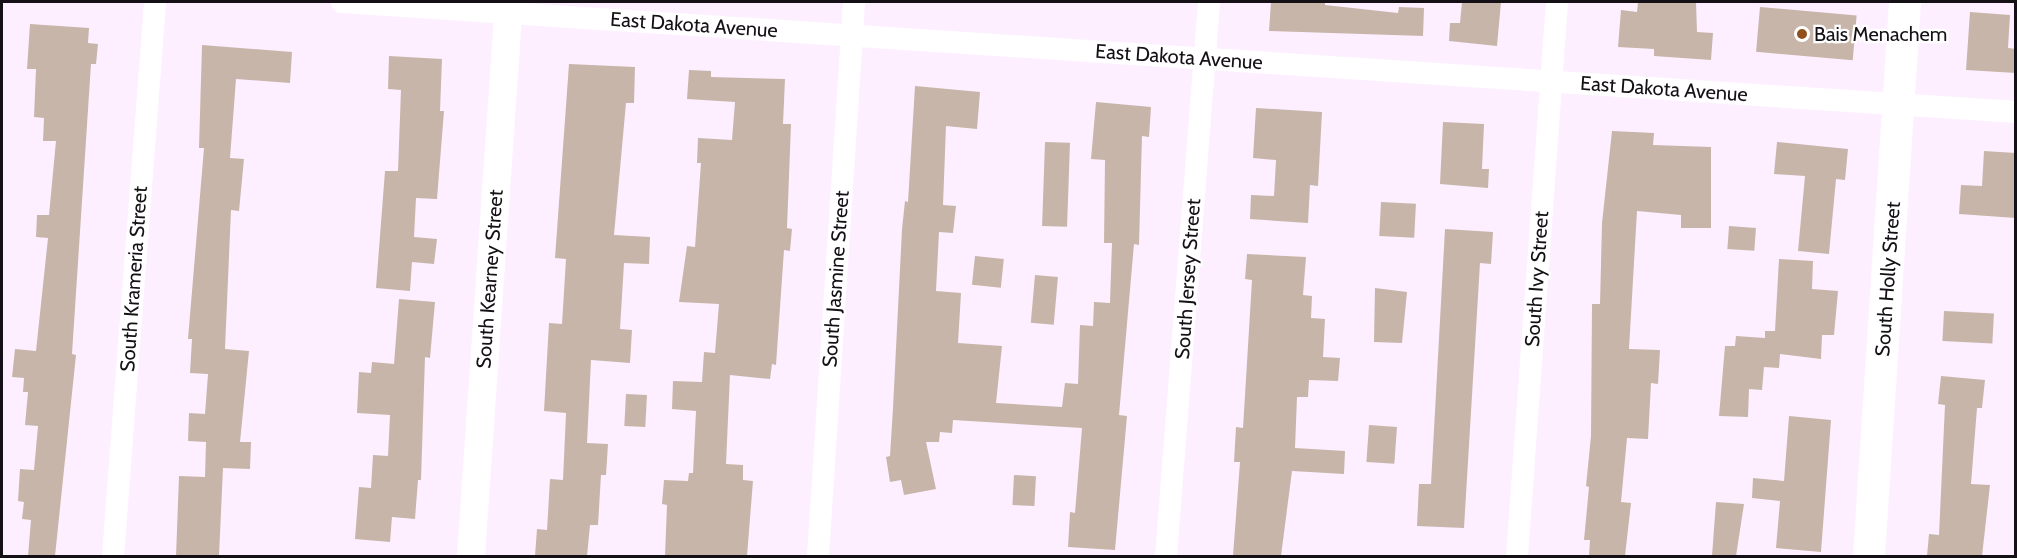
<!DOCTYPE html>
<html>
<head>
<meta charset="utf-8">
<style>
	body { margin:0 }
	#map { position:relative; width:2017px; height:558px; overflow:hidden; background:#fdefff; font-family:Cabin,sans-serif }
	div>[style] { position:absolute }
	[style*='--x'] { left:calc(var(--x)*1px); top:calc(var(--y)*1px); width:calc(var(--w)*1px); rotate:calc(var(--a)*1deg) }
	.building>* { inset:0; background:#c7b5aa; transform-origin:0 0 }
	.minor>* { height:22px; margin:-11px; padding:0 11px; transform-origin:11px; border-radius:11px; background:#fff }
	.tertiary>* { height:28px; margin:-14px; padding:0 14px; transform-origin:14px; border-radius:14px; background:#fff }
	.secondary>* { height:32px; margin:-16px; padding:0 16px; transform-origin:16px; border-radius:16px; background:#fff }
	.dots>* { width:16px; height:16px; translate:-50% -50%; box-sizing:border-box; border:3px solid #fff; border-radius:50% }
	span { translate:-50% -50%; white-space:nowrap; text-align:center; line-height:1.15; -webkit-text-stroke:4.5px #fff; paint-order:stroke }
	.street-label { font-size:20px; color:#141015 }
	.poi-label { font-size:20px; color:#141015 }
	.left { translate:0 -50%; text-align:left }
	.frame { position:absolute; inset:0; border:3px solid #141015; pointer-events:none }
</style>
</head>
<body>
<div id="map">
	<div class="building">
		<i style="clip-path:polygon(1271px 2px,1325px 2px,1325px 5px,1398px 13px,1399px 7px,1424px 8px,1423px 36px,1269px 31px)"></i>
		<i style="clip-path:polygon(1462px 2px,1501px 2px,1497px 46px,1449px 41px,1450px 23px,1460px 23px)"></i>
		<i style="clip-path:polygon(1638px 2px,1696px 2px,1697px 32px,1713px 33px,1711px 60px,1654px 56px,1654px 49px,1618px 47px,1621px 10px,1637px 12px)"></i>
		<i style="left:1760px;top:7px;width:97px;height:45px;rotate:5deg"></i>
		<i style="clip-path:polygon(1970px 12px,2010px 15px,2008px 48px,2016px 49px,2016px 73px,1966px 70px)"></i>
		<i style="clip-path:polygon(30px 24px,89px 28px,88px 43px,98px 44px,96px 64px,91px 64px,72px 354px,76px 355px,55px 556px,28px 556px,31px 520px,22px 519px,24px 502px,18px 501px,20px 469px,34px 470px,38px 426px,25px 425px,28px 392px,23px 392px,24px 378px,12px 377px,15px 349px,36px 351px,48px 238px,36px 237px,37px 215px,49px 215px,56px 141px,43px 141px,44px 118px,34px 117px,36px 69px,27px 69px)"></i>
		<i style="clip-path:polygon(202px 45px,292px 52px,290px 83px,236px 79px,230px 158px,244px 159px,239px 211px,231px 210px,225px 349px,249px 351px,240px 442px,251px 442px,250px 469px,223px 468px,219px 556px,176px 556px,179px 476px,205px 477px,206px 442px,188px 441px,189px 413px,205px 414px,208px 374px,190px 373px,192px 339px,188px 339px,204px 148px,199px 148px)"></i>
		<i style="clip-path:polygon(389px 56px,442px 59px,440px 111px,444px 111px,437px 199px,416px 198px,414px 237px,437px 239px,434px 264px,412px 262px,410px 291px,376px 288px,385px 171px,398px 171px,401px 90px,388px 89px)"></i>
		<i style="clip-path:polygon(569px 64px,635px 67px,634px 103px,626px 103px,614px 235px,650px 237px,649px 264px,624px 263px,620px 329px,632px 330px,630px 363px,591px 360px,587px 443px,608px 444px,606px 475px,601px 475px,598px 525px,590px 525px,587px 556px,535px 556px,537px 529px,547px 530px,550px 479px,563px 480px,566px 413px,544px 411px,549px 323px,562px 324px,566px 259px,555px 258px)"></i>
		<i style="clip-path:polygon(689px 70px,711px 71px,711px 77px,785px 79px,783px 124px,791px 124px,787px 228px,792px 229px,790px 251px,784px 250px,776px 365px,772px 364px,770px 379px,730px 375px,726px 464px,743px 465px,743px 480px,753px 481px,747px 556px,665px 556px,667px 505px,662px 504px,664px 480px,688px 481px,689px 473px,693px 473px,696px 411px,672px 409px,673px 381px,702px 382px,704px 352px,715px 353px,719px 304px,679px 302px,687px 246px,695px 247px,701px 163px,697px 163px,698px 138px,732px 140px,735px 102px,687px 99px)"></i>
		<i style="clip-path:polygon(915px 86px,980px 92px,977px 129px,946px 126px,943px 205px,956px 206px,953px 233px,939px 232px,936px 291px,961px 293px,958px 343px,1002px 346px,996px 403px,1062px 407px,1065px 383px,1078px 384px,1080px 325px,1093px 326px,1094px 302px,1110px 303px,1112px 243px,1104px 243px,1105px 160px,1091px 159px,1096px 102px,1151px 107px,1149px 137px,1142px 136px,1139px 245px,1134px 244px,1119px 415px,1127px 416px,1115px 550px,1068px 547px,1070px 512px,1075px 513px,1082px 428px,953px 420px,952px 433px,940px 432px,939px 442px,926px 442px,936px 489px,904px 495px,901px 480px,890px 482px,886px 457px,890px 456px,893px 408px,902px 229px,905px 201px,908px 202px)"></i>
		<i style="clip-path:polygon(1256px 108px,1322px 112px,1318px 186px,1310px 185px,1308px 223px,1250px 219px,1251px 195px,1274px 196px,1276px 160px,1253px 158px)"></i>
		<i style="clip-path:polygon(1443px 122px,1484px 124px,1482px 169px,1489px 169px,1488px 188px,1440px 184px)"></i>
		<i style="clip-path:polygon(1612px 131px,1654px 133px,1653px 145px,1711px 147px,1711px 228px,1681px 228px,1681px 215px,1637px 211px,1629px 349px,1660px 350px,1658px 384px,1651px 383px,1648px 439px,1627px 438px,1621px 502px,1631px 503px,1625px 556px,1589px 556px,1590px 540px,1584px 540px,1589px 487px,1586px 486px,1591px 436px,1592px 304px,1600px 304px,1602px 223px)"></i>
		<i style="left:1045px;top:142px;width:25px;height:84px;rotate:2deg"></i>
		<i style="clip-path:polygon(1777px 142px,1848px 149px,1845px 180px,1836px 179px,1829px 254px,1798px 251px,1805px 176px,1774px 174px)"></i>
		<i style="clip-path:polygon(1984px 151px,2016px 153px,2016px 218px,1959px 214px,1961px 185px,1982px 186px)"></i>
		<i style="left:1381px;top:202px;width:35px;height:34px;rotate:3deg"></i>
		<i style="left:1729px;top:226px;width:27px;height:23px;rotate:4deg"></i>
		<i style="clip-path:polygon(1445px 229px,1493px 232px,1491px 264px,1480px 263px,1464px 528px,1417px 526px,1419px 484px,1431px 484px)"></i>
		<i style="clip-path:polygon(1247px 254px,1306px 257px,1303px 295px,1312px 296px,1311px 318px,1325px 319px,1323px 357px,1340px 358px,1338px 381px,1309px 380px,1308px 397px,1297px 397px,1295px 448px,1345px 451px,1344px 474px,1292px 471px,1281px 556px,1233px 556px,1240px 462px,1234px 462px,1236px 427px,1243px 428px,1252px 280px,1245px 279px)"></i>
		<i style="left:975px;top:256px;width:29px;height:29px;rotate:6deg"></i>
		<i style="clip-path:polygon(1779px 259px,1813px 261px,1812px 289px,1838px 291px,1834px 335px,1822px 335px,1821px 359px,1780px 354px,1779px 368px,1764px 367px,1762px 390px,1749px 389px,1748px 417px,1719px 416px,1725px 346px,1735px 346px,1736px 336px,1765px 338px,1765px 331px,1775px 331px)"></i>
		<i style="left:1035px;top:275px;width:23px;height:48px;rotate:5deg"></i>
		<i style="clip-path:polygon(1375px 288px,1407px 292px,1402px 343px,1374px 342px)"></i>
		<i style="clip-path:polygon(399px 299px,435px 302px,430px 358px,425px 357px,421px 480px,418px 480px,415px 519px,392px 517px,390px 542px,355px 539px,359px 487px,371px 488px,373px 455px,388px 456px,390px 415px,357px 413px,359px 372px,371px 373px,372px 362px,394px 364px)"></i>
		<i style="left:1944px;top:311px;width:50px;height:30px;rotate:3deg"></i>
		<i style="clip-path:polygon(1941px 376px,1985px 380px,1982px 408px,1977px 408px,1971px 484px,1990px 485px,1982px 556px,1927px 556px,1929px 534px,1939px 535px,1945px 405px,1938px 404px)"></i>
		<i style="left:626px;top:394px;width:21px;height:32px;rotate:3deg"></i>
		<i style="clip-path:polygon(1789px 416px,1831px 420px,1821px 552px,1776px 548px,1780px 501px,1752px 498px,1753px 478px,1784px 481px)"></i>
		<i style="left:1369px;top:425px;width:28px;height:37px;rotate:4deg"></i>
		<i style="left:1014px;top:475px;width:22px;height:30px;rotate:3deg"></i>
		<i style="clip-path:polygon(1716px 502px,1744px 504px,1736px 556px,1712px 556px)"></i>
	</div>
	<div class="minor">
		<i style="--x:342;--y:2;--w:1678;--a:3.76"></i>
		<i style="--x:113;--y:556;--w:556;--a:-85.66"></i>
		<i style="--x:818;--y:556;--w:555;--a:-86.28"></i>
		<i style="--x:1166;--y:556;--w:556;--a:-85.56"></i>
		<i style="--x:1517;--y:556;--w:555;--a:-85.87"></i>
	</div>
	<div class="tertiary">
		<i style="--x:471;--y:556;--w:555;--a:-86.08"></i>
	</div>
	<div class="secondary">
		<i style="--x:1869;--y:556;--w:555;--a:-86.28"></i>
	</div>
	<div class="dots">
		<i style="left:1802px;top:34px;background:#91501b"></i>
	</div>
	<div class="street-label">
		<span style="left:694px;top:25px;rotate:4deg">East Dakota Avenue</span>
		<span style="left:1179px;top:57px;rotate:4deg">East Dakota Avenue</span>
		<span style="left:1664px;top:89px;rotate:4deg">East Dakota Avenue</span>
		<span style="left:134px;top:279px;rotate:-86deg">South Krameria Street</span>
		<span style="left:490px;top:279px;rotate:-86deg">South Kearney Street</span>
		<span style="left:836px;top:279px;rotate:-86deg">South Jasmine Street</span>
		<span style="left:1188px;top:279px;rotate:-86deg">South Jersey Street</span>
		<span style="left:1537px;top:279px;rotate:-86deg">South Ivy Street</span>
		<span style="left:1888px;top:279px;rotate:-86deg">South Holly Street</span>
	</div>
	<div class="poi-label">
		<span class="left" style="left:1814px;top:34px">Bais Menachem</span>
	</div>
	<div class="frame"></div>
</div>
</body>
</html>
